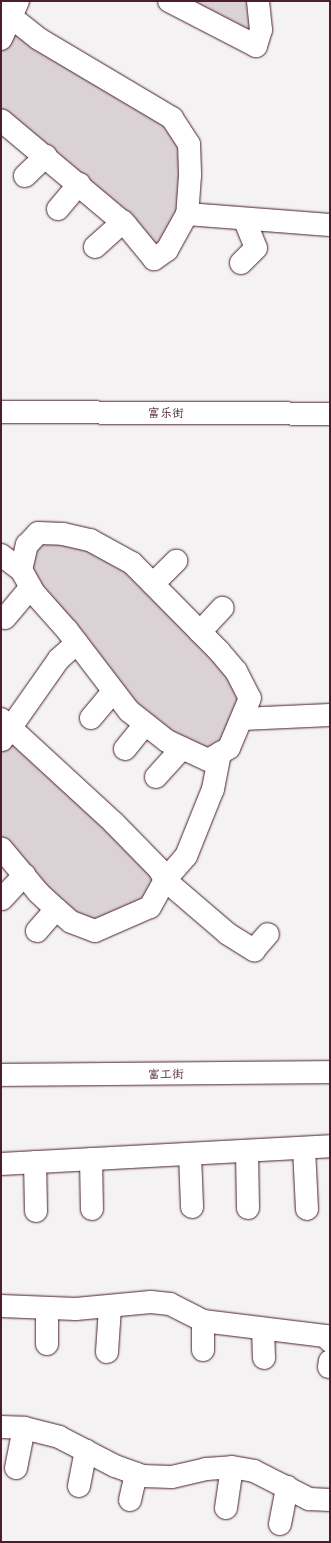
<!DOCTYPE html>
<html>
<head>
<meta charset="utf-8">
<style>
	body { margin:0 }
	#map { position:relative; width:331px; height:1543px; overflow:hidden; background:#f4f2f2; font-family:Mali,"LXGW WenKai TC",sans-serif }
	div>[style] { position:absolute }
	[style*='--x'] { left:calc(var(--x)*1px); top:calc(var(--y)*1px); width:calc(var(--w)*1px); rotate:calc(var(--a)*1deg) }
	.green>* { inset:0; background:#dbd2d5 }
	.roads { filter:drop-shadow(0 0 1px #4a1f2b) drop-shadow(0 0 1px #4a1f2b) }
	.minor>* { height:22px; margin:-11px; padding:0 11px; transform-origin:11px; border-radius:11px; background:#fff }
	span { translate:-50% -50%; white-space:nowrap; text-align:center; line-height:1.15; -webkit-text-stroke:3px #fff; paint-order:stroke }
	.street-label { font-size:12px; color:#4a1f2b }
	.frame { position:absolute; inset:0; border:2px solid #4a1f2b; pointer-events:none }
</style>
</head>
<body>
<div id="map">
	<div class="green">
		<i style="clip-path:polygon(176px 1px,253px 1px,254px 40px)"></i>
		<i style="clip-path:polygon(12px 23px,170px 122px,186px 146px,180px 215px,154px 253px,1px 115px,1px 48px)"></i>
		<i style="clip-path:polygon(40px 536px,130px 564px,246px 698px,227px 745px,206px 756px,166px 739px,33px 588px,30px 546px)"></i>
		<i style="clip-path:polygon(12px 733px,157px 870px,147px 907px,95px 929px,73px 919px,1px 843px,1px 745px)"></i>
	</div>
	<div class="roads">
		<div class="minor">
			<i style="--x:169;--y:1;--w:98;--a:27.3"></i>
			<i style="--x:256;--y:46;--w:17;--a:-73"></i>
			<i style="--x:261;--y:30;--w:29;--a:-96"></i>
			<i style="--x:1;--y:9;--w:48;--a:38.3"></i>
			<i style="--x:39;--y:39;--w:155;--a:30.7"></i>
			<i style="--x:172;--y:118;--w:31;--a:57"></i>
			<i style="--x:189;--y:144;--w:31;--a:88"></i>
			<i style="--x:190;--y:175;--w:39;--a:94"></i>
			<i style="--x:187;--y:214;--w:41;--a:119.1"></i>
			<i style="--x:167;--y:250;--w:16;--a:145"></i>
			<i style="--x:154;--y:259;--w:44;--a:-129.5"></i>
			<i style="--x:126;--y:225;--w:163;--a:-140"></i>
			<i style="--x:1;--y:39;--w:42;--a:-65.9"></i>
			<i style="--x:25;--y:176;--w:29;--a:-44"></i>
			<i style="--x:58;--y:209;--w:33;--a:-50"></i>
			<i style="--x:187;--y:214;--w:143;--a:4.4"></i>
			<i style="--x:95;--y:247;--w:38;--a:-42"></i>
			<i style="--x:241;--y:263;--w:21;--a:-45"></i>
			<i style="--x:256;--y:248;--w:31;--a:-112"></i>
			<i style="--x:1;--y:412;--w:329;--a:0.3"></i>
			<i style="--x:38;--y:533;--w:25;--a:2"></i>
			<i style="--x:63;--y:534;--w:28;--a:13"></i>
			<i style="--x:90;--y:540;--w:48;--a:28.7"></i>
			<i style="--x:132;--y:563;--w:124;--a:45.3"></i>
			<i style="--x:219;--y:651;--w:26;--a:50"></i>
			<i style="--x:236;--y:671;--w:30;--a:63"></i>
			<i style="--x:250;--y:698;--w:54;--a:112.8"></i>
			<i style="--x:229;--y:748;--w:24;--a:150"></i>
			<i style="--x:208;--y:760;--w:45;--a:-155.1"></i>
			<i style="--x:167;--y:741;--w:48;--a:-141.7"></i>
			<i style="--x:129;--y:711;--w:102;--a:-127.4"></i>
			<i style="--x:67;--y:630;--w:50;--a:-131.7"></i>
			<i style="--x:34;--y:593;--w:26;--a:-119"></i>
			<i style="--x:21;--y:570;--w:26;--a:-77"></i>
			<i style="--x:27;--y:545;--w:16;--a:-47"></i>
			<i style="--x:1;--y:555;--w:25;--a:37"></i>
			<i style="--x:153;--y:584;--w:33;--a:-45"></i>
			<i style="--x:5;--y:618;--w:40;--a:-50"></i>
			<i style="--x:200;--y:632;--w:33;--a:-47"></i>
			<i style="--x:91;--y:718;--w:35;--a:-50"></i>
			<i style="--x:1;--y:719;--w:154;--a:42.6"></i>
			<i style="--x:114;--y:823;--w:64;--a:45.6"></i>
			<i style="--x:159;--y:869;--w:13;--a:61"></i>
			<i style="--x:165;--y:880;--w:31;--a:119"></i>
			<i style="--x:150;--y:907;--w:60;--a:156.4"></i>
			<i style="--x:95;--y:931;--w:26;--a:-159"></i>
			<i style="--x:71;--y:922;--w:20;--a:-139"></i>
			<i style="--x:56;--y:909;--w:25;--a:-137"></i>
			<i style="--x:38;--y:892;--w:57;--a:-130.1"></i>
			<i style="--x:242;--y:719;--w:88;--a:-2.6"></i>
			<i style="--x:2;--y:740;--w:99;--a:-54.9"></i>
			<i style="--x:59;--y:659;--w:24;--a:-42"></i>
			<i style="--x:125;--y:749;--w:32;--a:-51"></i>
			<i style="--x:220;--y:753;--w:37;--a:101"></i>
			<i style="--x:213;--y:789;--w:72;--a:111.9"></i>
			<i style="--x:186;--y:856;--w:32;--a:131"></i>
			<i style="--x:165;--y:880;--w:83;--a:40.6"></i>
			<i style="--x:228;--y:934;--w:31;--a:32"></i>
			<i style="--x:254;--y:950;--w:21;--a:-49"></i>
			<i style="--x:156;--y:777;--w:39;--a:-48"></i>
			<i style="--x:2;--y:899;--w:33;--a:-47"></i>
			<i style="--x:37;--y:931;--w:29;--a:-49"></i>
			<i style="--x:1;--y:1075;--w:329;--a:-0.5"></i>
			<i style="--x:304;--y:1148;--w:61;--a:87.2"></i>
			<i style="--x:247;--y:1151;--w:57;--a:89"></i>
			<i style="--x:190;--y:1154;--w:53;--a:87.8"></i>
			<i style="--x:91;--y:1159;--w:50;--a:88.9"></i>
			<i style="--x:35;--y:1162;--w:49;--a:88.8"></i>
			<i style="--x:1;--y:1164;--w:329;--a:-3.1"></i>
			<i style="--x:1;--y:1306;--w:75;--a:2.3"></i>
			<i style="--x:76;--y:1309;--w:75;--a:-5.3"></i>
			<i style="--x:151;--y:1302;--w:19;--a:6"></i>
			<i style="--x:170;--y:1304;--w:37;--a:27"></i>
			<i style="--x:203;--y:1321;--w:123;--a:7"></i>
			<i style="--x:325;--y:1336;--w:7;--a:45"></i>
			<i style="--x:203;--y:1321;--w:29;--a:90"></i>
			<i style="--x:263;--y:1329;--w:29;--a:88"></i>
			<i style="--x:47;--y:1344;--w:36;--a:-90"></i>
			<i style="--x:107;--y:1352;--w:44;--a:-86.1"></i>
			<i style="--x:329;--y:1367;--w:6;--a:-81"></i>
			<i style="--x:1;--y:1427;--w:23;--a:2"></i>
			<i style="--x:24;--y:1428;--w:36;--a:14"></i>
			<i style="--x:59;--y:1437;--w:63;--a:27.4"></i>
			<i style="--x:115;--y:1466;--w:29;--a:20"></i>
			<i style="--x:142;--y:1476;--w:30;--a:2"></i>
			<i style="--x:172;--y:1477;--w:35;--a:-13"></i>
			<i style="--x:206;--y:1469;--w:26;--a:-4"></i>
			<i style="--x:232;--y:1467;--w:22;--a:10"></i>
			<i style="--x:254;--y:1471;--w:62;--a:27"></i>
			<i style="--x:309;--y:1499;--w:21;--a:3"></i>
			<i style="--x:16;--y:1468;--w:41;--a:-78.7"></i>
			<i style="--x:79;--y:1486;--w:36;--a:-79"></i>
			<i style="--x:130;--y:1500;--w:27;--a:-77"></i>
			<i style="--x:226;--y:1508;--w:41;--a:-81.7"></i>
			<i style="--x:280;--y:1524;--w:38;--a:-79"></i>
		</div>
	</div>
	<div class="street-label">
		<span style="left:166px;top:413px">富乐街</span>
		<span style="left:166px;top:1074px;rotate:-1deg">富工街</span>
	</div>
	<div class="frame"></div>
</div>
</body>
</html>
